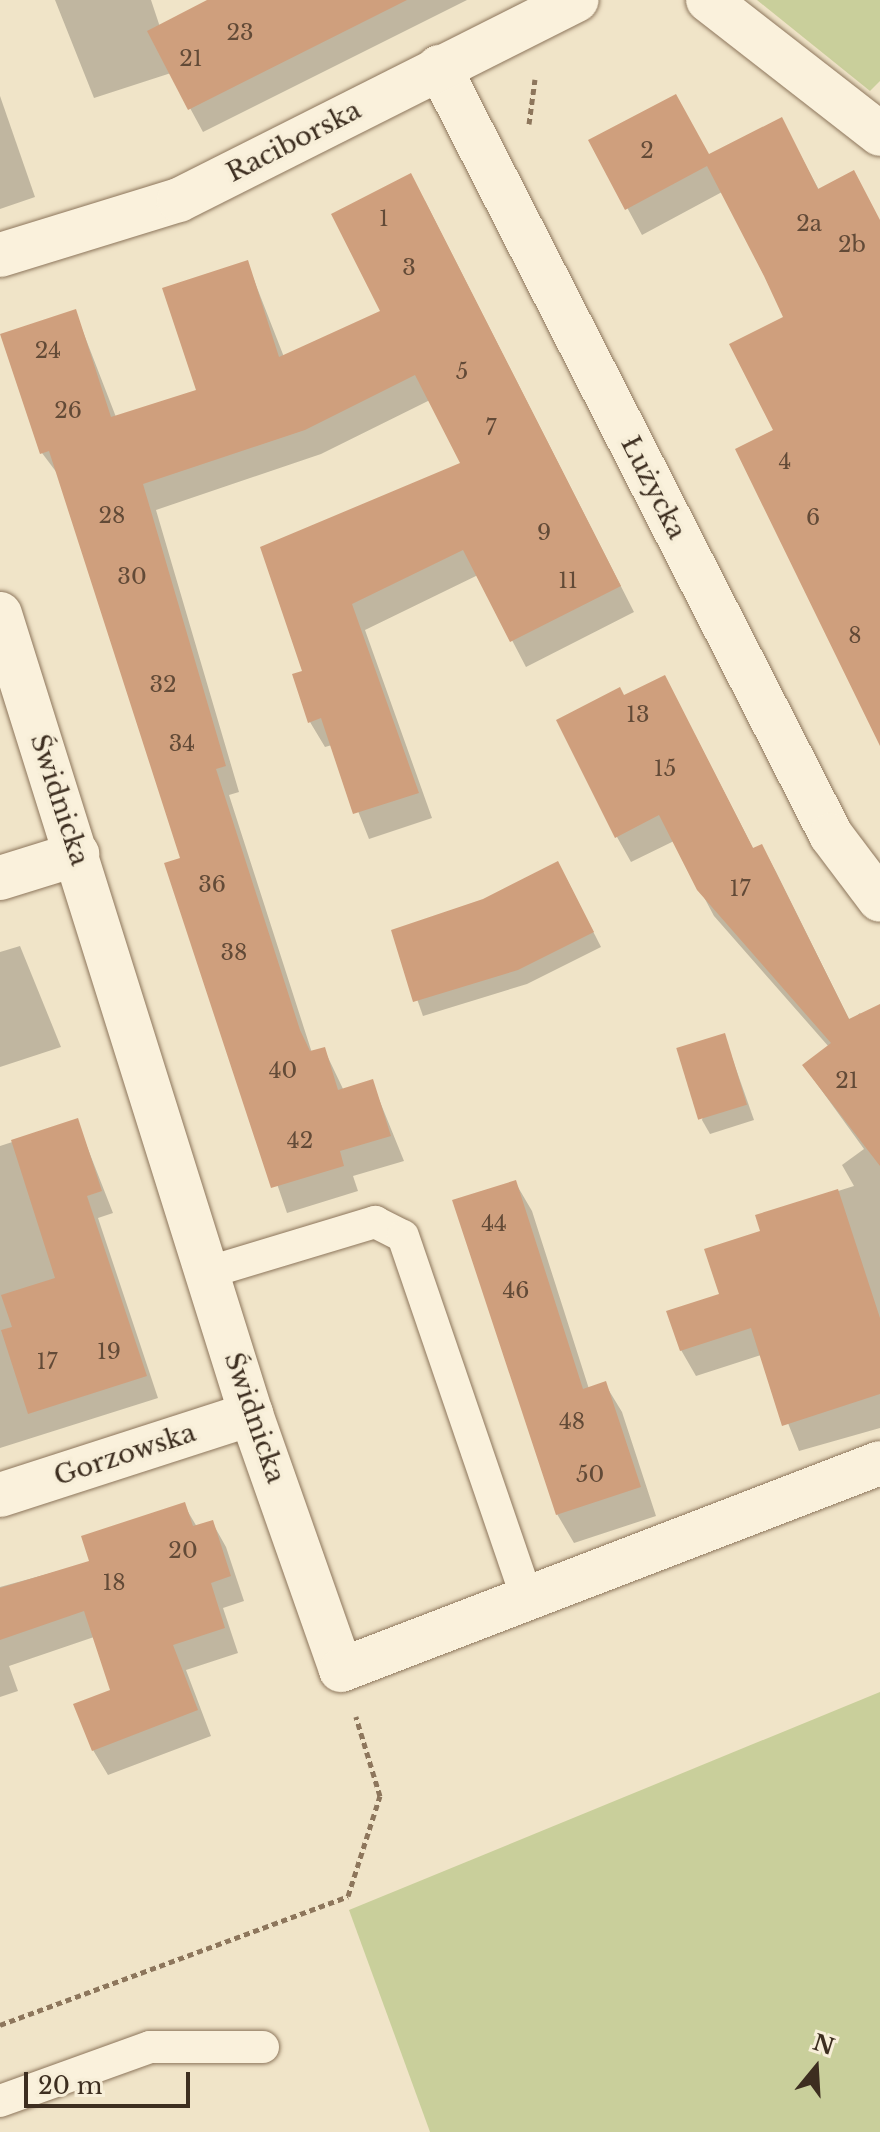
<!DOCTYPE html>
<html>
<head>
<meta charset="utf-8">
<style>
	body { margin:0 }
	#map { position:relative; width:880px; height:2132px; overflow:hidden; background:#f0e4c8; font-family:"Libre Baskerville",serif }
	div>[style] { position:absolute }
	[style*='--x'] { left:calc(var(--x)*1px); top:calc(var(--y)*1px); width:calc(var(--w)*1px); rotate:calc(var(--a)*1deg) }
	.green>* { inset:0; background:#c9cf9b }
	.shadow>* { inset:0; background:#0003 }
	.building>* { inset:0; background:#cf9f7d; transform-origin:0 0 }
	.path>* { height:5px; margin-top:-2.5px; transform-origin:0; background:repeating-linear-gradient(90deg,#8d765c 0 6px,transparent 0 10px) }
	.roads { filter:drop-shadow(0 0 2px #8d765c) drop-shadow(0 0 2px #8d765c) }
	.service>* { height:32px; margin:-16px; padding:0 16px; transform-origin:16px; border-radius:16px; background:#faf1dc }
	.minor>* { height:44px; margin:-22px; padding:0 22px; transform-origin:22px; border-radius:22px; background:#faf1dc }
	span { translate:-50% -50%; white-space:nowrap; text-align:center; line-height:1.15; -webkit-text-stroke:7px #f7eed8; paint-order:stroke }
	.number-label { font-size:22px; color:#624a37 }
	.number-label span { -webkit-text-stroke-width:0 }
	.street-label { font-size:26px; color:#3d2e20 }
	.north { position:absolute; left:776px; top:2028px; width:80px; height:80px; -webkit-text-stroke:6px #f7eed8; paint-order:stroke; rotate:18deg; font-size:22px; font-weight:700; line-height:32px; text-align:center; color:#3d2e20 }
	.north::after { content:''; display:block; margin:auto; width:28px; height:36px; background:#3d2e20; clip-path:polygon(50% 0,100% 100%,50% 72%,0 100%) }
	.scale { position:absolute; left:24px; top:2072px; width:166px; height:36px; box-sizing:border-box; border:4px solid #3d2e20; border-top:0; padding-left:10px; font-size:24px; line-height:28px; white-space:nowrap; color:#3d2e20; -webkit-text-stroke:6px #f7eed8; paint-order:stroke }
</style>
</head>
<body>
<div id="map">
	<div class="green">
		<i style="clip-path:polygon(757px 0,880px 0,880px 81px,870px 91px)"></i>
		<i style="clip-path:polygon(880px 1692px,880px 2132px,430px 2132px,349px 1910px)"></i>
	</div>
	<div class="shadow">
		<i style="clip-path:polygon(55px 0,151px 0,160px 27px,212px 0,467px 0,203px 132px,171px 73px,94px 98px)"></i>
		<i style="clip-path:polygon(0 96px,35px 197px,0 209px)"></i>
		<i style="clip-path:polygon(782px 120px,819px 190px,880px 221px,880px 742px,775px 431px,786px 318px,722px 192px,642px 235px,591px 141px,708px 157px)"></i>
		<i style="clip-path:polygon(425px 201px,634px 612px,526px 667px,478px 575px,365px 630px,432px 818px,369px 839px,332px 745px,325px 747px,310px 722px,304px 672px,263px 548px,462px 464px,430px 400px,321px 454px,156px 510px,239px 792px,229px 795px,312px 1053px,324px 1049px,344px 1091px,372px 1082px,404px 1161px,353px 1176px,358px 1191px,287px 1213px,167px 864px,183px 859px,60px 477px,42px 453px,75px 311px,116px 417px,198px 391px,247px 262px,284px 357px,383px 312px)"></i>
		<i style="clip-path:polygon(665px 677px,754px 850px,762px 846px,776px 872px,850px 1021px,860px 1013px,880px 1040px,880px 1428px,799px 1451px,761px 1355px,696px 1376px,681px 1350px,763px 1233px,758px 1216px,854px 1186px,842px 1165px,864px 1149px,804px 1066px,829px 1047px,714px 916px,674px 841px,631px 862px,617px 837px,623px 698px)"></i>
		<i style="clip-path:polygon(566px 878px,601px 947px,527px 984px,423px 1016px,393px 931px)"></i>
		<i style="clip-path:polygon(20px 946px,61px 1047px,0 1067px,0 952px)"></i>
		<i style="clip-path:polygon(724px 1035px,754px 1120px,710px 1134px,702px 1120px)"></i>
		<i style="clip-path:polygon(77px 1121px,113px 1213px,98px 1218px,158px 1398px,0 1448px,0 1146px)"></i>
		<i style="clip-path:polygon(515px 1182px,532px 1211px,589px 1389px,605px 1384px,622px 1412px,656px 1516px,574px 1543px,557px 1514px)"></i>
		<i style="clip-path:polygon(184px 1505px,197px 1527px,212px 1522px,226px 1547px,244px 1601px,223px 1608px,238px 1653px,186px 1670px,211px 1736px,108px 1775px,93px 1750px,113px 1691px,94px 1637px,9px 1666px,18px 1691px,0 1697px,0 1587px,91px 1562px)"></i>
	</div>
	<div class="building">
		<i style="clip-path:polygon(207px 0,407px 0,188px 110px,147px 31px)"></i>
		<i style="clip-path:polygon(676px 94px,709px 154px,782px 117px,818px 189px,854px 170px,880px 220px,880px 746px,735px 449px,773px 430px,729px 344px,783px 317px,764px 276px,707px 166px,625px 210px,588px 140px)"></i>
		<i style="clip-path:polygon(411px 173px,621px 586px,510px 642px,463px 550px,352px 604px,419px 793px,353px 814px,321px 718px,308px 723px,292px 674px,302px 671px,260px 547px,460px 463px,415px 375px,305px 430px,143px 484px,226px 766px,216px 769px,300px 1030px,310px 1051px,325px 1047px,338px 1090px,373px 1079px,391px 1136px,340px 1151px,344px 1166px,271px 1188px,164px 863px,180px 858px,49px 451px,40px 454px,0 334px,76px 309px,111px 417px,196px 390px,162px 288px,248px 260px,279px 357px,380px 311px,331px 214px)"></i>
		<i style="clip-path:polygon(665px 675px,753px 848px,762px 844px,849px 1019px,880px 1004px,880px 1166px,802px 1065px,831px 1043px,697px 890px,659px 815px,615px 838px,556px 720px,620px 687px,624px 695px)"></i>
		<i style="clip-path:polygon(558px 861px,594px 932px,518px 970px,413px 1002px,391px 930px,483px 899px)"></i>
		<i style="left:725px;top:1033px;width:75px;height:51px;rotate:73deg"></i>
		<i style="clip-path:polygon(78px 1118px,102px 1191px,87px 1196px,147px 1376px,28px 1414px,1px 1330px,12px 1327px,1px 1295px,55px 1278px,11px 1140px)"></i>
		<i style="clip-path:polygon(516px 1180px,583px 1389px,606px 1381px,641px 1487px,556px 1515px,452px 1200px)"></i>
		<i style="clip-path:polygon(838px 1189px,880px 1318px,880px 1394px,782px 1426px,751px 1328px,680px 1351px,666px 1311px,719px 1294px,704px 1249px,760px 1231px,755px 1215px)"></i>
		<i style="clip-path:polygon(185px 1502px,193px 1526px,213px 1520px,231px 1576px,211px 1583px,225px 1628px,173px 1645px,198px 1710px,92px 1751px,73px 1704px,110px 1690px,84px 1611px,0 1640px,0 1588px,89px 1561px,81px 1536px)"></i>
	</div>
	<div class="path">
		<i style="--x:529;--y:124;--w:45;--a:-82.4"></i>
		<i style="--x:0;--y:2025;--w:371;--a:-20.3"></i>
		<i style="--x:348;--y:1896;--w:105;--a:-72.3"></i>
		<i style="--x:380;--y:1796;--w:83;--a:-106.9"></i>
	</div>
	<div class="roads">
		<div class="service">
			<i style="--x:206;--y:1273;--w:177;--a:-16.8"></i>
			<i style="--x:375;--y:1222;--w:31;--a:27"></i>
			<i style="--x:403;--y:1236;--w:387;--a:71.1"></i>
			<i style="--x:0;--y:2101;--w:159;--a:-19.8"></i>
			<i style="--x:150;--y:2047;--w:113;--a:0"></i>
		</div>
		<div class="minor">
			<i style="--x:708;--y:0;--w:218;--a:37.9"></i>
			<i style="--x:439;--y:67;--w:862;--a:62.96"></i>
			<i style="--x:831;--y:835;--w:81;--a:53"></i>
			<i style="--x:0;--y:255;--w:187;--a:-17.1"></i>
			<i style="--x:179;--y:200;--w:445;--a:-26.7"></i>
			<i style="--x:0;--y:614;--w:838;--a:72.58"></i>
			<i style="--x:251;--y:1414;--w:271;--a:70.6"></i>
			<i style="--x:341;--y:1670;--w:577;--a:-21.01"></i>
			<i style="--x:0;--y:878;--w:81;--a:-17.3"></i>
			<i style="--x:0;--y:1495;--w:264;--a:-17.9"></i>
		</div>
	</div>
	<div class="number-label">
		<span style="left:240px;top:33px">23</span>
		<span style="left:191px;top:59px">21</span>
		<span style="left:647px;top:151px">2</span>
		<span style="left:384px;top:219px">1</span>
		<span style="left:809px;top:224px">2a</span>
		<span style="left:852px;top:245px">2b</span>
		<span style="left:409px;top:268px">3</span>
		<span style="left:48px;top:351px">24</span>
		<span style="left:462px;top:372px">5</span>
		<span style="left:68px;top:411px">26</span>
		<span style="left:491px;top:428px">7</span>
		<span style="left:785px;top:462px">4</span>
		<span style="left:112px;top:516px">28</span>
		<span style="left:813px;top:518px">6</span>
		<span style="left:544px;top:533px">9</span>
		<span style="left:132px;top:577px">30</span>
		<span style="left:568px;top:581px">11</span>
		<span style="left:855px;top:636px">8</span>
		<span style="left:163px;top:685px">32</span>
		<span style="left:638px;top:715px">13</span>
		<span style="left:182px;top:744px">34</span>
		<span style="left:665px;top:769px">15</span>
		<span style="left:212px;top:885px">36</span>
		<span style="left:740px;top:889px">17</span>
		<span style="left:234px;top:953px">38</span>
		<span style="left:283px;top:1071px">40</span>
		<span style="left:847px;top:1081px">21</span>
		<span style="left:300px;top:1141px">42</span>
		<span style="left:494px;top:1224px">44</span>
		<span style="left:516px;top:1291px">46</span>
		<span style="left:109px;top:1352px">19</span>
		<span style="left:47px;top:1362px">17</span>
		<span style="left:572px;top:1422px">48</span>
		<span style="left:590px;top:1475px">50</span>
		<span style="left:183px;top:1551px">20</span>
		<span style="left:114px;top:1583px">18</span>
	</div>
	<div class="street-label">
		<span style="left:294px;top:142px;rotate:-27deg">Raciborska</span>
		<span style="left:653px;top:488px;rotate:63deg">Łużycka</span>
		<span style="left:59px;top:800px;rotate:72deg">Świdnicka</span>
		<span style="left:254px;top:1418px;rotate:71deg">Świdnicka</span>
		<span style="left:125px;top:1455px;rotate:-18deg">Gorzowska</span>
	</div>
	<div class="north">N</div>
	<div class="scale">20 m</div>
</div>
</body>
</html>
